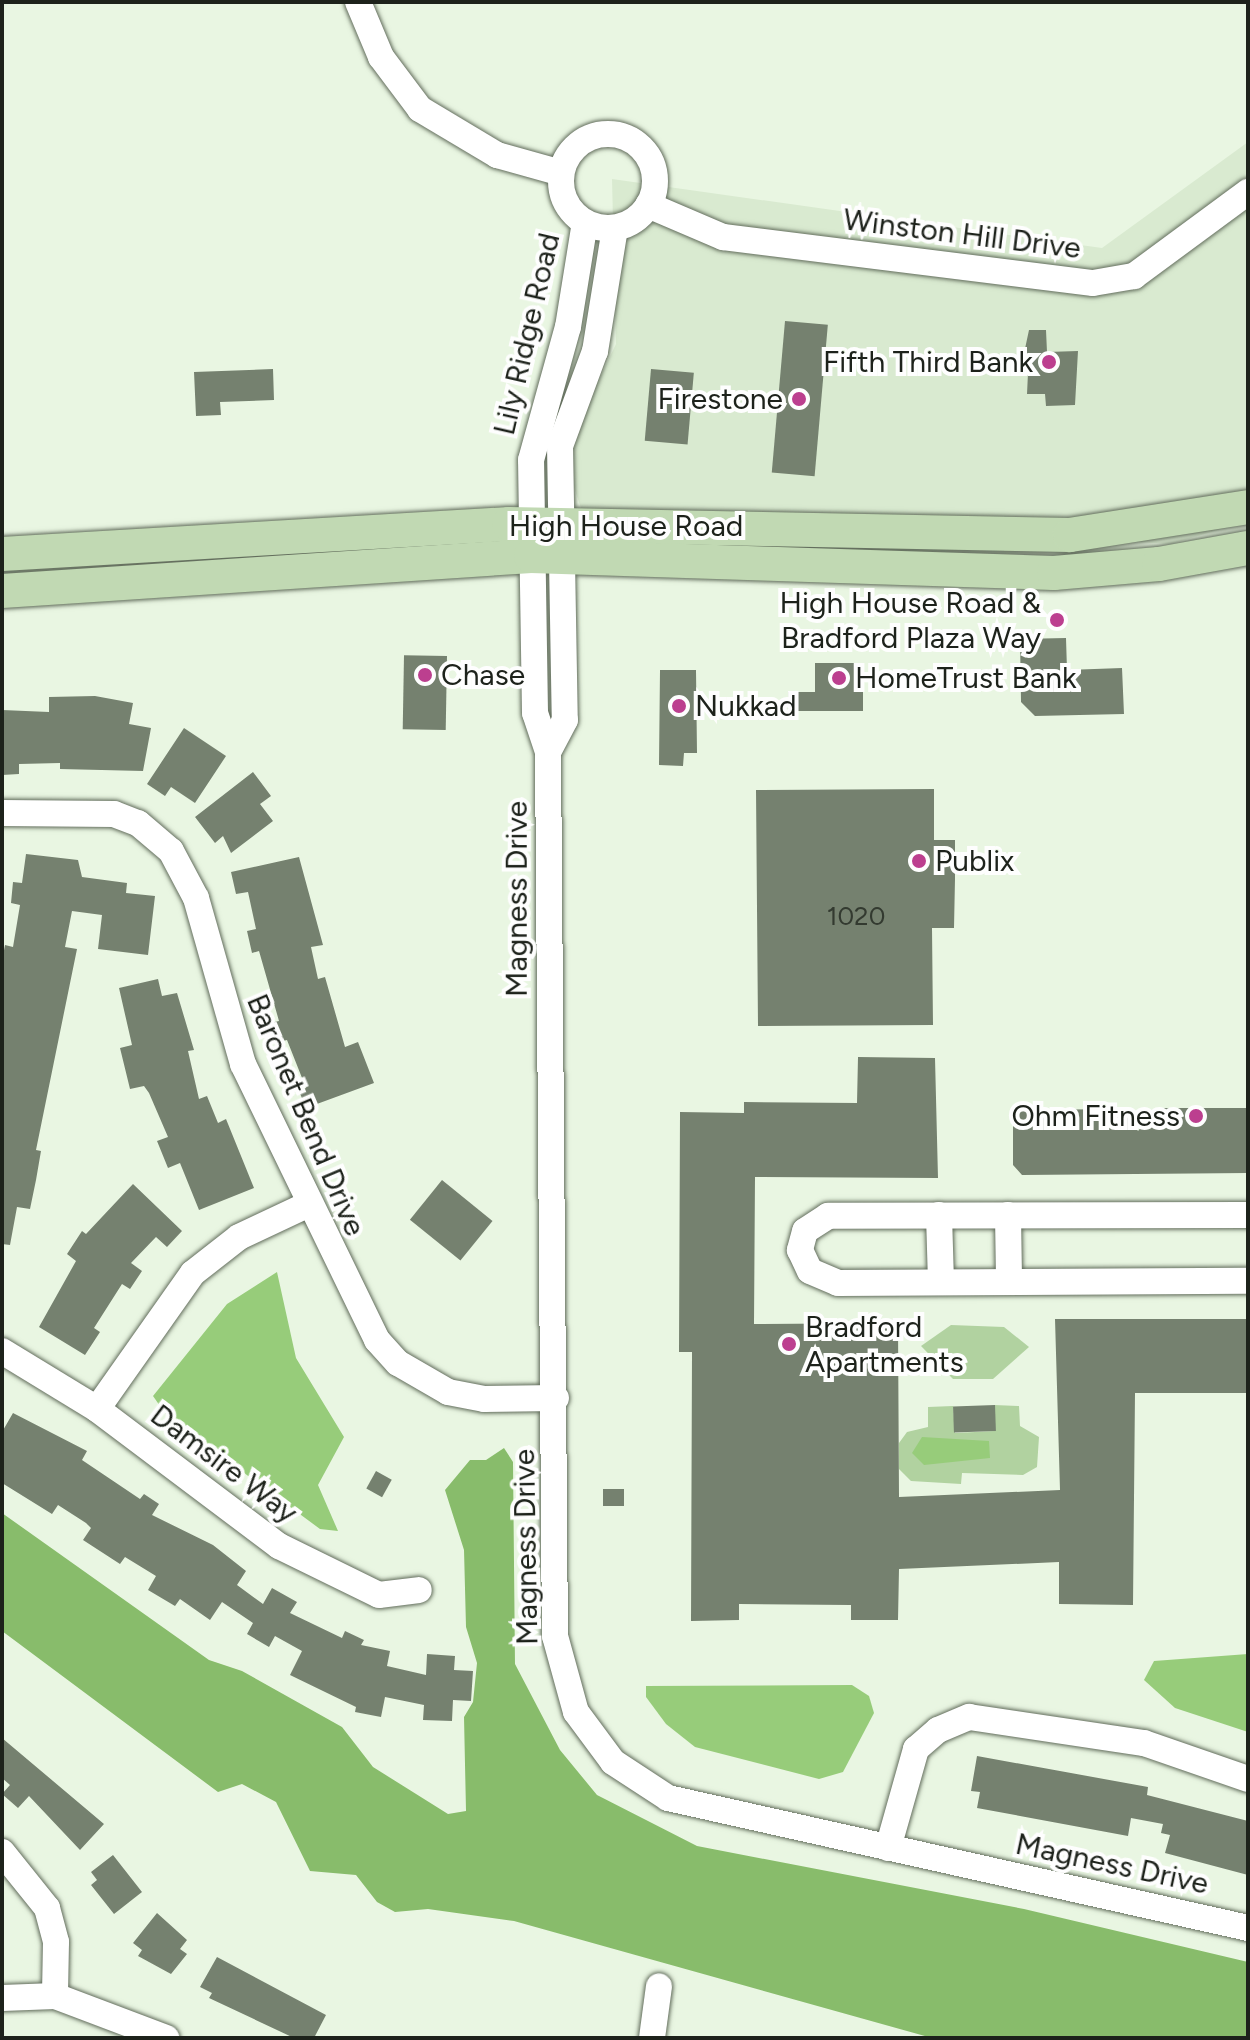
<!DOCTYPE html>
<html>
<head>
<meta charset="utf-8">
<style>
	body { margin:0 }
	#map { position:relative; width:1250px; height:2040px; overflow:hidden; background:#e9f6e2; font-family:Figtree,sans-serif }
	div>[style] { position:absolute }
	[style*='--x'] { left:calc(var(--x)*1px); top:calc(var(--y)*1px); width:calc(var(--w)*1px); rotate:calc(var(--a)*1deg) }
	.built>* { inset:0; background:#d9ead0 }
	.green>* { inset:0; background:#b1d2a0 }
	.forest>* { inset:0; background:#88bc6b }
	.water>* { inset:0; background:#97cc7a }
	.building>* { inset:0; background:#75816f; transform-origin:0 0 }
	.roads { filter:drop-shadow(0 0 2px #626d5c) drop-shadow(0 0 2px #626d5c) }
	.minor>* { height:26px; margin:-13px; padding:0 13px; transform-origin:13px; border-radius:13px; background:#fff }
	.minor>.ring { margin:-13px; padding:0; box-sizing:content-box; background:none; border:26px solid #fff; border-radius:50% }
	.major>* { height:34px; margin:-17px; padding:0 17px; transform-origin:17px; border-radius:17px; background:#c1d9b3 }
	.dots>* { width:22px; height:22px; translate:-50% -50%; box-sizing:border-box; border:4px solid #fefefe; border-radius:50% }
	span { translate:-50% -50%; white-space:nowrap; text-align:center; line-height:1.15; -webkit-text-stroke:8px #fefefe; paint-order:stroke }
	.number-label { font-size:26px; color:#333a30 }
	.number-label span { -webkit-text-stroke-width:0 }
	.street-label { font-size:30px; color:#1d221b }
	.poi-label { font-size:30px; color:#1d221b }
	.right { translate:-100% -50%; text-align:right }
	.left { translate:0 -50%; text-align:left }
	.frame { position:absolute; inset:0; border:4px solid #1d221b; pointer-events:none }
</style>
</head>
<body>
<div id="map">
	<div class="built">
		<i style="clip-path:polygon(1248px 142px,1248px 521px,1171px 544px,581px 508px,569px 472px,575px 430px,616px 344px,612px 179px,1102px 248px)"></i>
	</div>
	<div class="green">
		<i style="clip-path:polygon(951px 1325px,1004px 1327px,1029px 1347px,993px 1379px,953px 1379px,921px 1346px)"></i>
		<i style="clip-path:polygon(994px 1405px,1019px 1406px,1020px 1426px,1039px 1437px,1037px 1467px,1023px 1475px,962px 1473px,961px 1484px,911px 1481px,899px 1469px,899px 1443px,907px 1432px,928px 1427px,928px 1407px,953px 1406px,955px 1433px,995px 1431px)"></i>
	</div>
	<div class="forest">
		<i style="clip-path:polygon(504px 1448px,513px 1462px,515px 1664px,560px 1750px,597px 1795px,697px 1846px,1024px 1909px,1248px 1962px,1248px 2038px,932px 2038px,514px 1921px,428px 1909px,395px 1912px,377px 1902px,356px 1875px,310px 1871px,276px 1802px,242px 1784px,218px 1792px,2px 1631px,2px 1513px,209px 1660px,242px 1671px,342px 1727px,373px 1767px,448px 1814px,466px 1811px,464px 1717px,473px 1702px,477px 1663px,466px 1627px,464px 1550px,445px 1490px,470px 1460px,486px 1460px)"></i>
	</div>
	<div class="water">
		<i style="clip-path:polygon(277px 1272px,296px 1358px,344px 1437px,318px 1485px,338px 1531px,320px 1529px,167px 1416px,153px 1396px,227px 1304px)"></i>
		<i style="clip-path:polygon(922px 1437px,989px 1441px,990px 1458px,924px 1465px,912px 1453px)"></i>
		<i style="clip-path:polygon(1248px 1654px,1248px 1732px,1175px 1708px,1144px 1680px,1154px 1661px)"></i>
		<i style="clip-path:polygon(852px 1685px,869px 1696px,874px 1713px,843px 1772px,819px 1779px,695px 1747px,666px 1724px,646px 1697px,646px 1686px)"></i>
	</div>
	<div class="building">
		<i style="left:785px;top:321px;width:43px;height:152px;rotate:5deg"></i>
		<i style="clip-path:polygon(1029px 330px,1046px 330px,1047px 352px,1078px 351px,1075px 405px,1046px 406px,1045px 394px,1027px 394px,1028px 373px,1020px 372px)"></i>
		<i style="clip-path:polygon(273px 369px,274px 400px,220px 402px,221px 415px,196px 416px,194px 372px)"></i>
		<i style="left:651px;top:369px;width:43px;height:72px;rotate:5deg"></i>
		<i style="clip-path:polygon(1066px 638px,1067px 670px,1122px 668px,1124px 714px,1035px 716px,1021px 702px,1020px 639px)"></i>
		<i style="left:447px;top:656px;width:74px;height:43px;rotate:91deg"></i>
		<i style="clip-path:polygon(815px 663px,863px 663px,863px 711px,788px 711px,788px 692px,815px 692px)"></i>
		<i style="clip-path:polygon(660px 670px,696px 670px,697px 753px,684px 753px,683px 766px,659px 765px)"></i>
		<i style="clip-path:polygon(95px 696px,133px 703px,129px 724px,151px 728px,143px 771px,60px 769px,60px 763px,19px 764px,19px 774px,2px 775px,2px 710px,49px 712px,49px 697px)"></i>
		<i style="clip-path:polygon(184px 728px,226px 756px,195px 803px,171px 787px,165px 796px,147px 784px)"></i>
		<i style="clip-path:polygon(253px 772px,271px 796px,260px 804px,273px 821px,231px 853px,223px 836px,215px 843px,195px 817px)"></i>
		<i style="clip-path:polygon(934px 789px,934px 840px,955px 840px,955px 879px,954px 928px,932px 928px,933px 1025px,758px 1026px,756px 790px)"></i>
		<i style="clip-path:polygon(26px 854px,78px 860px,82px 877px,127px 883px,126px 893px,155px 896px,148px 955px,98px 949px,102px 915px,72px 911px,65px 947px,77px 949px,36px 1150px,41px 1151px,36px 1180px,30px 1209px,17px 1207px,10px 1245px,2px 1244px,2px 961px,5px 945px,13px 947px,20px 905px,11px 903px,13px 882px,22px 883px)"></i>
		<i style="clip-path:polygon(299px 857px,323px 945px,311px 947px,318px 979px,325px 977px,345px 1047px,358px 1042px,374px 1083px,306px 1108px,299px 1091px,306px 1088px,287px 1040px,275px 1043px,270px 1023px,279px 1021px,259px 951px,252px 953px,247px 931px,256px 929px,248px 892px,236px 894px,231px 872px)"></i>
		<i style="clip-path:polygon(158px 979px,162px 996px,177px 993px,194px 1050px,188px 1051px,199px 1099px,207px 1096px,218px 1123px,226px 1119px,254px 1188px,199px 1210px,180px 1163px,168px 1168px,157px 1141px,168px 1137px,149px 1093px,144px 1086px,130px 1089px,120px 1048px,132px 1045px,119px 988px)"></i>
		<i style="clip-path:polygon(858px 1057px,935px 1058px,938px 1178px,755px 1177px,754px 1324px,898px 1323px,899px 1497px,1060px 1490px,1055px 1319px,1248px 1319px,1248px 1393px,1135px 1393px,1133px 1605px,1059px 1604px,1059px 1562px,899px 1569px,898px 1620px,851px 1620px,851px 1605px,739px 1604px,739px 1620px,691px 1621px,692px 1352px,679px 1352px,680px 1112px,744px 1113px,744px 1102px,857px 1103px)"></i>
		<i style="clip-path:polygon(1158px 1108px,1248px 1108px,1248px 1173px,1022px 1175px,1013px 1165px,1013px 1110px,1123px 1109px,1138px 1131px)"></i>
		<i style="left:442px;top:1180px;width:65px;height:51px;rotate:39deg"></i>
		<i style="clip-path:polygon(133px 1184px,182px 1231px,167px 1247px,156px 1237px,131px 1263px,142px 1271px,130px 1289px,122px 1284px,94px 1328px,100px 1332px,85px 1355px,39px 1327px,76px 1261px,67px 1254px,82px 1231px,86px 1234px)"></i>
		<i style="left:995px;top:1405px;width:26px;height:42px;rotate:88deg"></i>
		<i style="clip-path:polygon(13px 1413px,87px 1451px,82px 1460px,140px 1499px,144px 1494px,159px 1504px,152px 1515px,213px 1545px,246px 1571px,237px 1585px,263px 1604px,272px 1588px,297px 1602px,290px 1613px,342px 1638px,345px 1631px,364px 1640px,361px 1645px,390px 1651px,387px 1666px,426px 1675px,427px 1654px,455px 1656px,454px 1670px,473px 1671px,471px 1701px,453px 1700px,452px 1721px,423px 1720px,424px 1705px,385px 1697px,381px 1717px,355px 1712px,356px 1707px,290px 1675px,302px 1651px,275px 1636px,269px 1647px,247px 1634px,253px 1623px,222px 1602px,210px 1620px,180px 1599px,175px 1606px,148px 1590px,156px 1576px,125px 1557px,120px 1564px,83px 1540px,91px 1528px,86px 1523px,58px 1505px,52px 1514px,2px 1483px,2px 1432px)"></i>
		<i style="left:376px;top:1471px;width:18px;height:20px;rotate:29deg"></i>
		<i style="left:603px;top:1489px;width:21px;height:17px"></i>
		<i style="clip-path:polygon(2px 1738px,104px 1824px,80px 1850px,29px 1796px,18px 1808px,2px 1794px,10px 1785px,2px 1778px)"></i>
		<i style="clip-path:polygon(977px 1756px,1148px 1787px,1147px 1795px,1248px 1821px,1248px 1875px,1165px 1853px,1170px 1835px,1161px 1833px,1163px 1824px,1131px 1818px,1128px 1836px,977px 1808px,980px 1792px,971px 1791px)"></i>
		<i style="clip-path:polygon(113px 1855px,142px 1892px,114px 1914px,91px 1885px,97px 1880px,91px 1872px)"></i>
		<i style="clip-path:polygon(157px 1913px,187px 1940px,180px 1949px,187px 1954px,171px 1974px,138px 1956px,142px 1950px,133px 1943px)"></i>
		<i style="clip-path:polygon(217px 1957px,326px 2015px,314px 2038px,294px 2038px,209px 1998px,212px 1993px,200px 1987px)"></i>
	</div>
	<div class="roads">
		<div class="minor">
			<i style="--x:358;--y:2;--w:60;--a:67.3"></i>
			<i style="--x:381;--y:57;--w:65;--a:53.1"></i>
			<i style="--x:420;--y:109;--w:90;--a:30.9"></i>
			<i style="--x:497;--y:155;--w:66;--a:15.7"></i>
			<i class="ring" style="left:561px;top:134px;width:68px;height:68px"></i>
			<i style="--x:648;--y:205;--w:82;--a:23.1"></i>
			<i style="--x:723;--y:237;--w:373;--a:7.1"></i>
			<i style="--x:1093;--y:283;--w:42;--a:-9.7"></i>
			<i style="--x:1134;--y:276;--w:142;--a:-36.4"></i>
			<i style="--x:615;--y:228;--w:125;--a:99.2"></i>
			<i style="--x:595;--y:351;--w:101;--a:110.2"></i>
			<i style="--x:560;--y:446;--w:274;--a:89"></i>
			<i style="--x:565;--y:720;--w:36;--a:118"></i>
			<i style="--x:548;--y:752;--w:884;--a:89.55"></i>
			<i style="--x:555;--y:1636;--w:79;--a:74.6"></i>
			<i style="--x:576;--y:1712;--w:62;--a:53.5"></i>
			<i style="--x:613;--y:1762;--w:66;--a:33.2"></i>
			<i style="--x:668;--y:1798;--w:594;--a:12.63"></i>
			<i style="--x:548;--y:752;--w:41;--a:-108.4"></i>
			<i style="--x:535;--y:713;--w:253;--a:-90.9"></i>
			<i style="--x:531;--y:460;--w:138;--a:-74.5"></i>
			<i style="--x:568;--y:327;--w:106;--a:-80.8"></i>
			<i style="--x:2;--y:813;--w:112;--a:0.5"></i>
			<i style="--x:114;--y:814;--w:26;--a:21"></i>
			<i style="--x:138;--y:823;--w:43;--a:40.3"></i>
			<i style="--x:171;--y:851;--w:53;--a:62"></i>
			<i style="--x:196;--y:898;--w:173;--a:74.2"></i>
			<i style="--x:243;--y:1064;--w:307;--a:64.1"></i>
			<i style="--x:377;--y:1340;--w:31;--a:48"></i>
			<i style="--x:398;--y:1363;--w:58;--a:30.1"></i>
			<i style="--x:448;--y:1392;--w:37;--a:11"></i>
			<i style="--x:484;--y:1399;--w:72;--a:-0.8"></i>
			<i style="--x:939;--y:1215;--w:67;--a:88.3"></i>
			<i style="--x:1008;--y:1215;--w:67;--a:89.1"></i>
			<i style="--x:1248;--y:1215;--w:420;--a:179.9"></i>
			<i style="--x:828;--y:1216;--w:27;--a:147"></i>
			<i style="--x:805;--y:1231;--w:20;--a:105"></i>
			<i style="--x:800;--y:1250;--w:23;--a:65"></i>
			<i style="--x:810;--y:1271;--w:30;--a:23"></i>
			<i style="--x:838;--y:1283;--w:410;--a:-0.3"></i>
			<i style="--x:2;--y:1351;--w:111;--a:31.4"></i>
			<i style="--x:97;--y:1409;--w:228;--a:37"></i>
			<i style="--x:279;--y:1546;--w:111;--a:26.1"></i>
			<i style="--x:379;--y:1595;--w:40;--a:-7.1"></i>
			<i style="--x:97;--y:1409;--w:166;--a:-54.8"></i>
			<i style="--x:193;--y:1273;--w:58;--a:-38"></i>
			<i style="--x:239;--y:1237;--w:75;--a:-25.2"></i>
			<i style="--x:888;--y:1848;--w:103;--a:-74.2"></i>
			<i style="--x:916;--y:1749;--w:29;--a:-41"></i>
			<i style="--x:938;--y:1730;--w:34;--a:-23"></i>
			<i style="--x:969;--y:1717;--w:177;--a:8.5"></i>
			<i style="--x:1144;--y:1743;--w:110;--a:19.1"></i>
			<i style="--x:2;--y:1852;--w:72;--a:51.2"></i>
			<i style="--x:47;--y:1908;--w:35;--a:75"></i>
			<i style="--x:56;--y:1942;--w:54;--a:91.1"></i>
			<i style="--x:2;--y:1998;--w:53;--a:-2.2"></i>
			<i style="--x:55;--y:1996;--w:119;--a:20.7"></i>
			<i style="--x:652;--y:2038;--w:52;--a:-82.3"></i>
		</div>
		<div class="major">
			<i style="--x:2;--y:554;--w:508;--a:-3.39"></i>
			<i style="--x:509;--y:524;--w:561;--a:1.12"></i>
			<i style="--x:1070;--y:535;--w:180;--a:-8.9"></i>
			<i style="--x:2;--y:591;--w:530;--a:-3.79"></i>
			<i style="--x:531;--y:556;--w:523;--a:1.86"></i>
			<i style="--x:1054;--y:573;--w:105;--a:-4.9"></i>
			<i style="--x:1159;--y:564;--w:90;--a:-10.2"></i>
		</div>
	</div>
	<div class="dots">
		<i style="left:1049px;top:362px;background:#bc3f8f"></i>
		<i style="left:799px;top:399px;background:#bc3f8f"></i>
		<i style="left:1057px;top:620px;background:#bc3f8f"></i>
		<i style="left:425px;top:675px;background:#bc3f8f"></i>
		<i style="left:839px;top:678px;background:#bc3f8f"></i>
		<i style="left:679px;top:706px;background:#bc3f8f"></i>
		<i style="left:919px;top:861px;background:#bc3f8f"></i>
		<i style="left:1196px;top:1116px;background:#bc3f8f"></i>
		<i style="left:789px;top:1344px;background:#bc3f8f"></i>
	</div>
	<div class="number-label">
		<span style="left:856px;top:917px">1020</span>
	</div>
	<div class="street-label">
		<span style="left:962px;top:234px;rotate:7deg">Winston Hill Drive</span>
		<span style="left:527px;top:334px;rotate:-77deg">Lily Ridge Road</span>
		<span style="left:626px;top:526px">High House Road</span>
		<span style="left:517px;top:899px;rotate:-90deg">Magness Drive</span>
		<span style="left:306px;top:1115px;rotate:67deg">Baronet Bend Drive</span>
		<span style="left:224px;top:1464px;rotate:37deg">Damsire Way</span>
		<span style="left:526px;top:1547px;rotate:-91deg">Magness Drive</span>
		<span style="left:1112px;top:1864px;rotate:12deg">Magness Drive</span>
	</div>
	<div class="poi-label">
		<span class="right" style="left:1033px;top:362px">Fifth Third Bank</span>
		<span class="right" style="left:783px;top:399px">Firestone</span>
		<span class="right" style="left:1041px;top:620px">High House Road &amp;<br>Bradford Plaza Way</span>
		<span class="left" style="left:441px;top:675px">Chase</span>
		<span class="left" style="left:855px;top:678px">HomeTrust Bank</span>
		<span class="left" style="left:695px;top:706px">Nukkad</span>
		<span class="left" style="left:935px;top:861px">Publix</span>
		<span class="right" style="left:1180px;top:1116px">Ohm Fitness</span>
		<span class="left" style="left:805px;top:1344px">Bradford<br>Apartments</span>
	</div>
	<div class="frame"></div>
</div>
</body>
</html>
